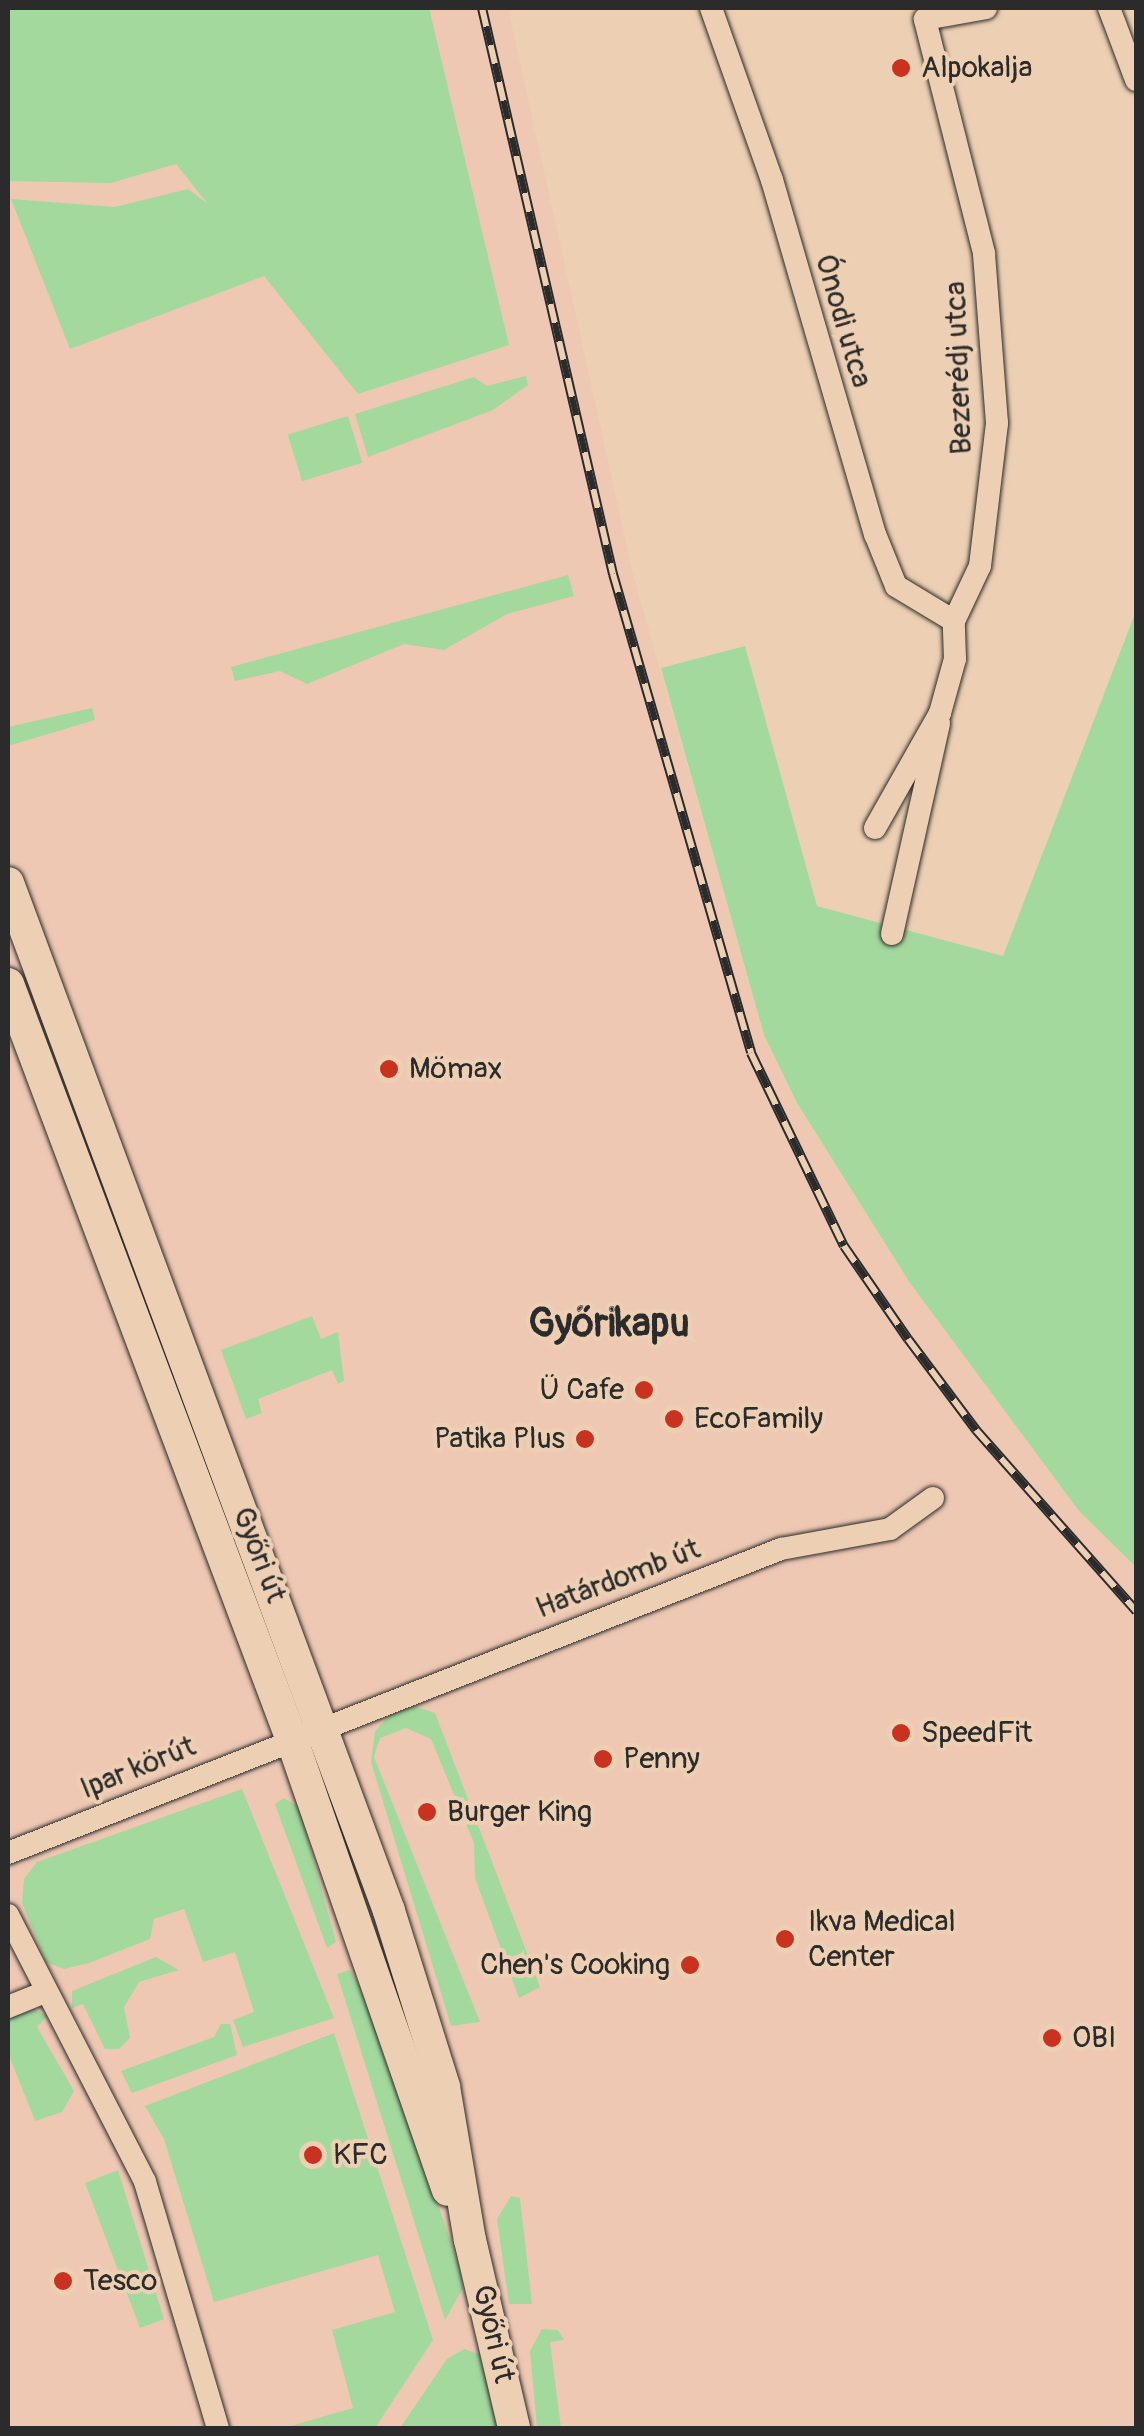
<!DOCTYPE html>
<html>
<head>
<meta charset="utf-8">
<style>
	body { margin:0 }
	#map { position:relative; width:1144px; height:2436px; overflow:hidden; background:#edd0b3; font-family:Pangolin,sans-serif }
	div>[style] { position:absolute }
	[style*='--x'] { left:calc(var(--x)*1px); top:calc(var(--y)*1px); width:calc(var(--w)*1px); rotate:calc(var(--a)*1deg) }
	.built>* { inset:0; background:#eec8b3 }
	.green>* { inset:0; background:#a3d99d; transform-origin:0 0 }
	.roads { filter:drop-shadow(0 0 2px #2b2b2b) drop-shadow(0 0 2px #2b2b2b) }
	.minor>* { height:22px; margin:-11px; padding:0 11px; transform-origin:11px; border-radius:11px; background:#edd0b3 }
	.secondary>* { height:32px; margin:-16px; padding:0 16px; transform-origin:16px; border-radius:16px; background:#edd0b3 }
	.rail>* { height:10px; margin-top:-5px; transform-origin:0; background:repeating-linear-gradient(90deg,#edd0b3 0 19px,#2b2b2b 0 38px); box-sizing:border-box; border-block:2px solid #2b2b2b }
	.dots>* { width:28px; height:28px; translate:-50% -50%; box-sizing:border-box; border:5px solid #edd0b3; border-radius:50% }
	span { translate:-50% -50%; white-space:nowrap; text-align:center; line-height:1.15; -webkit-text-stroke:8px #edd0b3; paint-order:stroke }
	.poi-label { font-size:30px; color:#2b2b2b }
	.left { translate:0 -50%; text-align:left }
	.right { translate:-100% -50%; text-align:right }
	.street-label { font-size:30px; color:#2b2b2b }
	.district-label { font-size:40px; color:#2b2b2b; font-weight:700 }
	.frame { position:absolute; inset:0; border:10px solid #2b2b2b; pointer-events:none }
</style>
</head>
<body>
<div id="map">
	<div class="built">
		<i style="clip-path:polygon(8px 8px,508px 8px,634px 578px,764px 1035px,797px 1104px,910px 1283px,1079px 1511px,1136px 1567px,1136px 2428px,8px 2428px)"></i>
	</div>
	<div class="green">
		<i style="clip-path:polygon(8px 8px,429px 8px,509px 345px,358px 394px,264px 276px,70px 349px,11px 199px,115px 207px,188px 189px,208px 204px,176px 164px,111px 183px,8px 181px)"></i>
		<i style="clip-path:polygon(526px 376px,528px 385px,493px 410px,368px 457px,355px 414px,474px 377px,487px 386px)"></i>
		<i style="left:348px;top:416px;width:49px;height:63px;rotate:73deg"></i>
		<i style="clip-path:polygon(568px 575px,574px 596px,507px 614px,444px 650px,404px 644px,307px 684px,280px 671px,235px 681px,231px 667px)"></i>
		<i style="clip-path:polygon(1136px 611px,1136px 1567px,1079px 1511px,910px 1283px,797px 1103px,764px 1035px,661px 668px,745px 646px,817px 906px,1003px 956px)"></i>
		<i style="clip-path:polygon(92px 708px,95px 720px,8px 746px,8px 727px)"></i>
		<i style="clip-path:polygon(312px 1316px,321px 1339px,338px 1332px,344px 1381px,338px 1384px,332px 1370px,258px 1399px,262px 1413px,246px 1419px,221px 1350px)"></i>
		<i style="clip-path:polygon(414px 1706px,435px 1713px,540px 1987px,519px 1998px,475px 1878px,474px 1843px,431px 1739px,406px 1728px,380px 1738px,374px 1757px,480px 2022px,451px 2026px,371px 1762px,375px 1731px,389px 1716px)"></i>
		<i style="clip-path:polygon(242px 1789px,334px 2018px,243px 2047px,233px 2020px,254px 2012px,235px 1952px,203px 1962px,184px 1909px,154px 1919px,150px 1939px,89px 1963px,64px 1969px,46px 1962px,22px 1903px,24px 1879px,37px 1862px)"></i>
		<i style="clip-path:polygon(284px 1798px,299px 1807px,336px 1942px,327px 1948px,275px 1804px)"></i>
		<i style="clip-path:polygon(156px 1957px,179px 1970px,139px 1982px,124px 2007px,130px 2038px,119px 2049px,105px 2049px,83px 2004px,72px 2008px,72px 1991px)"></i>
		<i style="clip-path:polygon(350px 1970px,369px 2002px,460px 2269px,463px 2288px,445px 2320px,337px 1974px)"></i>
		<i style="clip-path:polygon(34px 2009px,47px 2016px,37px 2027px,74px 2091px,62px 2112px,35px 2121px,8px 2053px,8px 2019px)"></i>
		<i style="clip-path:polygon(221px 2024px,230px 2024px,237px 2055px,132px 2093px,121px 2071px,214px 2037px)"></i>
		<i style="clip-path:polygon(334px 2033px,433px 2340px,375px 2428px,284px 2428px,353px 2408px,332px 2330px,395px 2312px,378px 2255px,214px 2302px,164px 2139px,145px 2106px)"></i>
		<i style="clip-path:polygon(118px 2170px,164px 2319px,140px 2328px,85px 2183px)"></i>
		<i style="clip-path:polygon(511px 2196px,520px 2198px,532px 2304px,509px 2304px,497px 2219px)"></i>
		<i style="clip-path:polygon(542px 2329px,558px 2330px,564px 2340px,550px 2342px,561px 2428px,537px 2428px,530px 2351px)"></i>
		<i style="clip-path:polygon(464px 2349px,482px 2355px,501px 2428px,400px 2428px,447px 2359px)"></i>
	</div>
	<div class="roads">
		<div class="minor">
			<i style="--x:711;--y:8;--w:182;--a:70.5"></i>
			<i style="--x:772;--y:180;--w:369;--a:73.8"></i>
			<i style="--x:875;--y:534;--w:56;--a:68"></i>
			<i style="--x:896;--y:586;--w:68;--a:31.1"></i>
			<i style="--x:1109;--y:8;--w:77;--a:69.4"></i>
			<i style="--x:925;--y:19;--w:62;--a:-10.2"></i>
			<i style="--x:875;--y:828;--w:132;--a:-60.5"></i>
			<i style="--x:940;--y:713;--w:56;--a:-74.5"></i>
			<i style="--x:955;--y:659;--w:38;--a:-92"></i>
			<i style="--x:954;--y:621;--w:61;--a:-64.7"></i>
			<i style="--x:980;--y:566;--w:144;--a:-83.2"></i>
			<i style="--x:997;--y:423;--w:170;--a:-94.4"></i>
			<i style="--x:984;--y:253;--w:241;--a:-104.2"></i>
			<i style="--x:892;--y:934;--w:216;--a:-77.4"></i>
			<i style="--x:8;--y:1853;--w:831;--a:-21.47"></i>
			<i style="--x:781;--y:1549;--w:111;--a:-10.4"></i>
			<i style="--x:890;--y:1529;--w:53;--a:-35.8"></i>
			<i style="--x:8;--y:1915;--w:300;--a:62.8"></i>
			<i style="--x:145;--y:2182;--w:257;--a:73.5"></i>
			<i style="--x:8;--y:2007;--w:37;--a:-22"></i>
		</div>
		<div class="secondary">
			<i style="--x:8;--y:883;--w:1096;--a:69.66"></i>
			<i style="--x:389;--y:1911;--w:184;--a:72.6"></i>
			<i style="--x:444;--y:2087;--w:155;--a:80.4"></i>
			<i style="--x:470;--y:2240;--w:193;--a:76.8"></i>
			<i style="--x:8;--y:984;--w:808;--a:69.41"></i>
			<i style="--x:292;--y:1740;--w:476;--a:70.9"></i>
		</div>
	</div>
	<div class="rail">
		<i style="--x:482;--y:8;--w:581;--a:76.97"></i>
		<i style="--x:613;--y:574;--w:498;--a:73.9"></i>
		<i style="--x:751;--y:1053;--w:214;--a:64.3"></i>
		<i style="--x:844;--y:1246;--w:113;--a:55.5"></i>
		<i style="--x:908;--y:1339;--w:114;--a:53.2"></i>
		<i style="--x:976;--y:1430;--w:242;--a:48.5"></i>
	</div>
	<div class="dots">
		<i style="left:901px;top:68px;background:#c8321e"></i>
		<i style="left:389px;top:1069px;background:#c8321e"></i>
		<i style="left:644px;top:1390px;background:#c8321e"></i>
		<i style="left:674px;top:1419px;background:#c8321e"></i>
		<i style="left:585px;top:1439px;background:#c8321e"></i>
		<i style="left:901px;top:1733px;background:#c8321e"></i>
		<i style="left:603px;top:1759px;background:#c8321e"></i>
		<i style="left:427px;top:1812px;background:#c8321e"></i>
		<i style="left:785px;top:1939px;background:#c8321e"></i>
		<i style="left:690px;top:1965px;background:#c8321e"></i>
		<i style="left:1052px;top:2038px;background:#c8321e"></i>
		<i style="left:313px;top:2155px;background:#c8321e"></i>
		<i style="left:63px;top:2281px;background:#c8321e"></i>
	</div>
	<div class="poi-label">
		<span class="left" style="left:921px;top:68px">Alpokalja</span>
		<span class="left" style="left:409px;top:1069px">Mömax</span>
		<span class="right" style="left:624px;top:1390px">Ü Cafe</span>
		<span class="left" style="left:694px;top:1419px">EcoFamily</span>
		<span class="right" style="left:565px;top:1439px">Patika Plus</span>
		<span class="left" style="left:921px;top:1733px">SpeedFit</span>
		<span class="left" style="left:623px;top:1759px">Penny</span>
		<span class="left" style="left:447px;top:1812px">Burger King</span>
		<span class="left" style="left:808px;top:1939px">Ikva Medical<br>Center</span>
		<span class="right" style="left:670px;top:1965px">Chen's Cooking</span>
		<span class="left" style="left:1072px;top:2038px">OBI</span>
		<span class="left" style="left:333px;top:2155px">KFC</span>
		<span class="left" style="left:83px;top:2281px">Tesco</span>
	</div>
	<div class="street-label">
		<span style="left:843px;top:321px;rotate:74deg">Ónodi utca</span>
		<span style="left:959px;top:368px;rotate:-92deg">Bezerédj utca</span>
		<span style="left:259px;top:1555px;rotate:69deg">Győri út</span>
		<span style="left:618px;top:1579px;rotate:-21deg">Határdomb út</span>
		<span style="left:138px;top:1768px;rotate:-22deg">Ipar körút</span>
		<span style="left:493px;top:2334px;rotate:77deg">Győri út</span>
	</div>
	<div class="district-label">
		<span style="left:609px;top:1324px">Győrikapu</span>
	</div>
	<div class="frame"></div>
</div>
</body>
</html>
